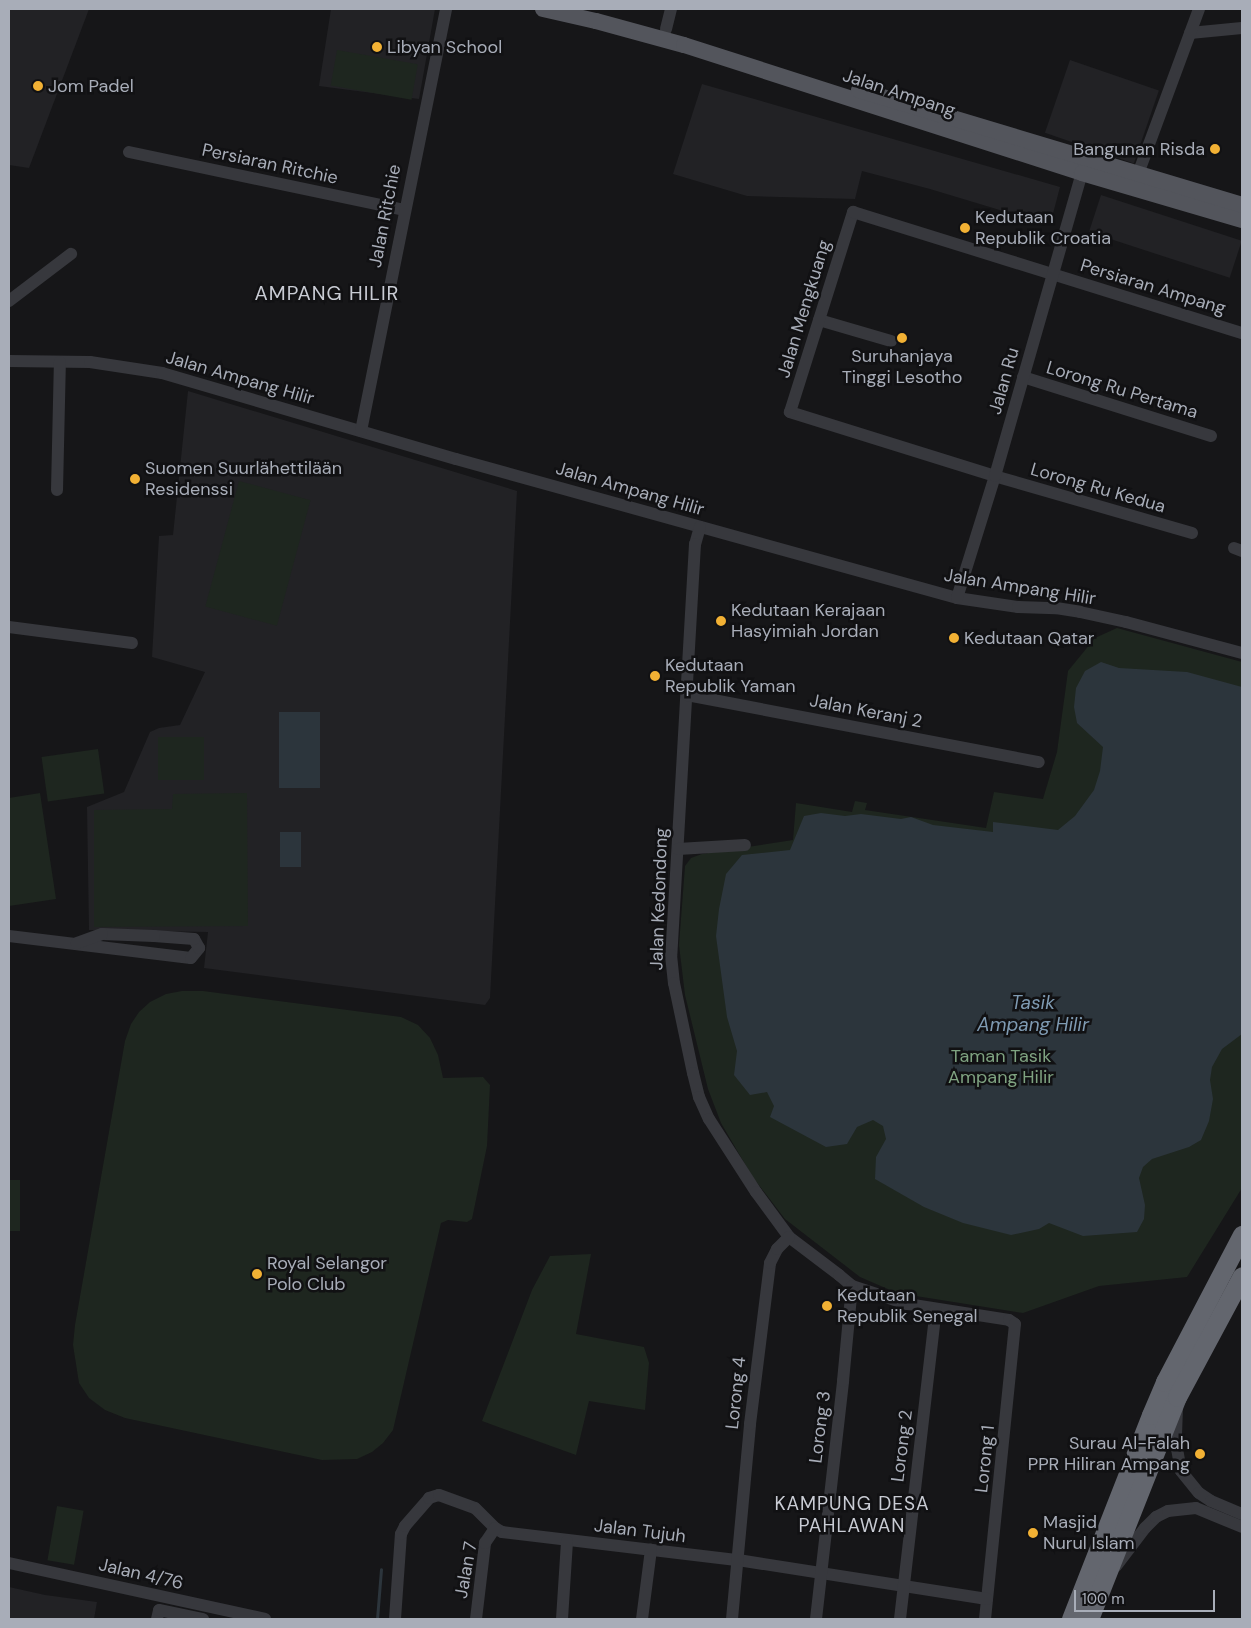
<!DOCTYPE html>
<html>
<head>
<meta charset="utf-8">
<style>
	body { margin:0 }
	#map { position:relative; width:1251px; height:1628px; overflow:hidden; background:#161618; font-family:"DM Sans",sans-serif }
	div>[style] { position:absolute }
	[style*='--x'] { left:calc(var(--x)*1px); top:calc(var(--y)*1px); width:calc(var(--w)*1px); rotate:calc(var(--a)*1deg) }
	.built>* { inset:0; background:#222225; transform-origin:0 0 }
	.green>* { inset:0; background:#1e261f; transform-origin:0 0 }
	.water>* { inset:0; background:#2c353c; transform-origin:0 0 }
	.stream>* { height:3px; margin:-1.5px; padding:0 1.5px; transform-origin:1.5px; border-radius:1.5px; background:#2c353c }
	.minor>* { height:12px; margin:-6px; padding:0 6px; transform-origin:6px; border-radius:6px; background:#37383d }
	.major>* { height:16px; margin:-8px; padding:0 8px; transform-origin:8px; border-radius:8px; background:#53555c }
	.highway>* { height:19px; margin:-9.5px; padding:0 9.5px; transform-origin:9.5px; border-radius:9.5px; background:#63666e }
	.dots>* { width:14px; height:14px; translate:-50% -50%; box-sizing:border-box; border:2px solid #111113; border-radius:50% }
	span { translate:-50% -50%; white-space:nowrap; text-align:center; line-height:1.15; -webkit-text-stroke:5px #111113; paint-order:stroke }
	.poi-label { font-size:18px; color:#a8adb8 }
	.left { translate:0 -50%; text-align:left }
	.right { translate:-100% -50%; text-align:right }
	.street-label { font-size:18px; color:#a8adb8 }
	.park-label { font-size:18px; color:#7fa381 }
	.water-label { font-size:19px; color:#7f9bb3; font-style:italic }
	.neighbourhood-label { font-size:19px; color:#c9ccd4; letter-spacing:1px }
	.quarter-label { font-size:20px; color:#c9ccd4; letter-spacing:1px }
	.frame { position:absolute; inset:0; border:10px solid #a8adb8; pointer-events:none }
	.scale { position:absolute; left:1074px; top:1590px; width:141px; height:22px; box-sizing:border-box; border:2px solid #a8adb8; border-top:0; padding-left:6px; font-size:15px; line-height:18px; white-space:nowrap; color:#a8adb8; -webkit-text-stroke:4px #111113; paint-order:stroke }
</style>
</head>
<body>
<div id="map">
	<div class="built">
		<i style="clip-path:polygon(9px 9px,89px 9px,29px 168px,9px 165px)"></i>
		<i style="clip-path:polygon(331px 9px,435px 9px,419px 99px,319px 86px)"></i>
		<i style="left:1070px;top:60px;width:94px;height:77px;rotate:19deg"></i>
		<i style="clip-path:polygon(702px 84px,1060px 187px,1050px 225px,930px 189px,862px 171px,855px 199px,747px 196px,673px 174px)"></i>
		<i style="left:1101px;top:195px;width:148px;height:39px;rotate:18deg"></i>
		<i style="clip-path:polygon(188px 391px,517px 491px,490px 998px,485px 1005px,204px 968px,208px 932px,89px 930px,87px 807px,124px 792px,150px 732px,159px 728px,180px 725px,205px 672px,152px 657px,159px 536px,173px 535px)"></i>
		<i style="clip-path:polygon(9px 1587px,45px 1595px,97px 1602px,94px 1619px,9px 1619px)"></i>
	</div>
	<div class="green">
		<i style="left:337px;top:50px;width:82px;height:36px;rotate:10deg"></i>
		<i style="left:239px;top:481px;width:74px;height:130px;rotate:15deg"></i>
		<i style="clip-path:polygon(1117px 628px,1242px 662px,1242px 1188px,1187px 1277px,1099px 1286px,1023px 1313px,897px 1293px,860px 1277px,785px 1219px,752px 1176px,721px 1123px,708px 1089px,685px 995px,679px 945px,685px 866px,691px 858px,702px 854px,793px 840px,796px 803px,852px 812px,855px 801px,867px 803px,865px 810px,986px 828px,994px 792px,1043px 799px,1057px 752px,1068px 671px,1095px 638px)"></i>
		<i style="left:204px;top:737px;width:43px;height:46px;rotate:90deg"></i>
		<i style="left:98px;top:749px;width:45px;height:57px;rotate:82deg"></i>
		<i style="clip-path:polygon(40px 793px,56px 899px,9px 906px,9px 798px)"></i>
		<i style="clip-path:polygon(247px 793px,248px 926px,94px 927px,94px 810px,172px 809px,173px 794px)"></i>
		<i style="clip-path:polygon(182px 991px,203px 991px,401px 1017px,418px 1025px,430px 1038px,438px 1055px,443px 1078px,483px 1077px,490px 1085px,487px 1146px,472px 1219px,467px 1222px,448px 1220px,441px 1223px,393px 1430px,383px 1443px,372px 1452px,357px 1459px,322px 1460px,125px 1418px,105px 1410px,89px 1398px,79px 1383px,73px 1345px,75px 1325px,125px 1041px,131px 1024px,139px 1012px,150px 1002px,166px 994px)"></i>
		<i style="left:9px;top:1180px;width:11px;height:51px"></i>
		<i style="clip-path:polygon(591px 1254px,576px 1334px,644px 1347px,649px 1363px,645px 1410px,589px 1401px,576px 1455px,482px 1421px,532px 1290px,550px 1256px)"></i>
		<i style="left:57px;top:1506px;width:27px;height:55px;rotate:10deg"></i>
	</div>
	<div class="water">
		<i style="clip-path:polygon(1101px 662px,1119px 668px,1187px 672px,1242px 687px,1242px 1034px,1222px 1049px,1212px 1067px,1210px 1080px,1213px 1099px,1209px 1121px,1201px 1140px,1189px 1147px,1152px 1159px,1143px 1167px,1139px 1178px,1145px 1205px,1144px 1219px,1137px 1232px,1083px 1236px,1049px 1223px,1039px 1229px,1011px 1235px,963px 1223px,924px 1207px,875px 1179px,876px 1157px,886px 1139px,883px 1126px,873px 1120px,857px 1127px,847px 1144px,826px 1147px,770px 1117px,774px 1106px,767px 1092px,750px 1095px,734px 1075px,737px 1051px,727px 1017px,716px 936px,719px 909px,726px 874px,742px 855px,790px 850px,804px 816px,821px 813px,845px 816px,861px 814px,901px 819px,911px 817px,933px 825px,993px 832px,993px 822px,1058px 830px,1075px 816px,1094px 790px,1100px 771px,1103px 747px,1077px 723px,1074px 707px,1076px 688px,1085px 671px)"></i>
		<i style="left:279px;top:712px;width:41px;height:76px"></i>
		<i style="left:280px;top:832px;width:21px;height:35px"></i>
	</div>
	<div class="stream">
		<i style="--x:377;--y:1619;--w:50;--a:-85.4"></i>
	</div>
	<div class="minor">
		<i style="--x:666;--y:29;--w:21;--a:-76"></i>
		<i style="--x:1190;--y:33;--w:52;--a:-5.5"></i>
		<i style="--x:129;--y:152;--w:281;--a:11.9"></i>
		<i style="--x:1138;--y:174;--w:176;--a:-69.7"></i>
		<i style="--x:9;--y:301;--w:78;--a:-37.2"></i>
		<i style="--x:819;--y:320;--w:75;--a:16.3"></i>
		<i style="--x:9;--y:361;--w:81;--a:0.7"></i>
		<i style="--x:90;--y:362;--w:73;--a:8.7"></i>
		<i style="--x:162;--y:373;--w:306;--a:16.3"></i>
		<i style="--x:456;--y:459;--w:520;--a:15.51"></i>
		<i style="--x:957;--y:598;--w:62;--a:8.4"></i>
		<i style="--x:1018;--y:607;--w:38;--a:2"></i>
		<i style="--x:1056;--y:608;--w:24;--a:9"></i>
		<i style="--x:1080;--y:612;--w:47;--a:12.3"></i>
		<i style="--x:1126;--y:622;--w:120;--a:15"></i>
		<i style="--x:1023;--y:377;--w:197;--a:17.4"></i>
		<i style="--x:361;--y:431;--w:430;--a:-78.6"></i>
		<i style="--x:57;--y:490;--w:128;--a:-88.7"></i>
		<i style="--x:700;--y:527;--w:18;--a:106"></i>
		<i style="--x:695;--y:544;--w:412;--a:93.3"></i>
		<i style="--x:671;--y:955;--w:28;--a:84"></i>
		<i style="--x:674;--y:983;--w:92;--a:78.1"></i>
		<i style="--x:693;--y:1073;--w:25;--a:76"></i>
		<i style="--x:699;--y:1097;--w:24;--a:66"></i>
		<i style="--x:709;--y:1119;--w:87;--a:57.2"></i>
		<i style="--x:756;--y:1192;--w:56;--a:53.7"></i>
		<i style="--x:789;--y:1237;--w:63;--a:37.2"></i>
		<i style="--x:839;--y:1275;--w:17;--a:40"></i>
		<i style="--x:852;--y:1286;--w:58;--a:18.1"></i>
		<i style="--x:907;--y:1304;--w:103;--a:8.9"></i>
		<i style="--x:1009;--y:1320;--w:7;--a:34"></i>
		<i style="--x:1015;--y:1324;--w:297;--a:95.8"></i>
		<i style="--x:1192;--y:533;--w:205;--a:-163.9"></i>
		<i style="--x:995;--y:476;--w:215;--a:-162.7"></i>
		<i style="--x:790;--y:412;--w:210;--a:-72.5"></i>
		<i style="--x:853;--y:212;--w:407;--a:17.3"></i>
		<i style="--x:1234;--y:548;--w:9;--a:21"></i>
		<i style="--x:957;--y:598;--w:128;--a:-72.7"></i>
		<i style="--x:995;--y:476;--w:315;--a:-74"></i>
		<i style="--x:9;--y:627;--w:124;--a:7.4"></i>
		<i style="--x:687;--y:695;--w:358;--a:10.8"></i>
		<i style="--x:678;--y:849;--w:67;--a:-3.4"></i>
		<i style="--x:9;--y:936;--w:183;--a:6.9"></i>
		<i style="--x:191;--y:958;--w:13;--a:-51"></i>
		<i style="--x:199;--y:948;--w:10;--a:-119"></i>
		<i style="--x:194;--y:939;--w:40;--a:-175.7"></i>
		<i style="--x:154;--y:936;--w:52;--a:-177.8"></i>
		<i style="--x:102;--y:934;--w:27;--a:160"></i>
		<i style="--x:1177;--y:1407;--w:36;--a:92"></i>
		<i style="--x:1176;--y:1443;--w:28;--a:80"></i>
		<i style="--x:1181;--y:1471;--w:28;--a:51"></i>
		<i style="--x:1199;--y:1493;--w:14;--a:34"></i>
		<i style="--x:1211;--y:1501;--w:34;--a:23"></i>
		<i style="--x:9;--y:1563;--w:262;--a:12.3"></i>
		<i style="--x:1116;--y:1566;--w:48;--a:-52.7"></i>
		<i style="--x:1145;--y:1528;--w:16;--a:-45"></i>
		<i style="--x:1156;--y:1517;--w:13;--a:-27"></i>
		<i style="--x:1168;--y:1511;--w:28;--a:-6"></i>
		<i style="--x:1196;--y:1508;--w:50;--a:22.4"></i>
		<i style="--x:157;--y:1619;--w:9;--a:-77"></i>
		<i style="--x:159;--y:1610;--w:45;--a:11.6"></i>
		<i style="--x:395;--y:1619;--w:85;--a:-86"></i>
		<i style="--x:401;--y:1534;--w:9;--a:-63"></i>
		<i style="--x:405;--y:1526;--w:37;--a:-49"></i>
		<i style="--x:429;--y:1498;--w:10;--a:-17"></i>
		<i style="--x:439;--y:1495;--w:38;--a:20"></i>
		<i style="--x:475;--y:1508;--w:28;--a:45"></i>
		<i style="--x:495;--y:1528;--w:8;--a:30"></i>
		<i style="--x:502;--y:1532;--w:238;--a:6.8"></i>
		<i style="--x:738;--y:1560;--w:252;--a:8.9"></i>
		<i style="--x:476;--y:1619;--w:77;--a:-83.2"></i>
		<i style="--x:485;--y:1543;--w:18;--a:-56"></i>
		<i style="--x:562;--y:1619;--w:78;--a:-86.3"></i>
		<i style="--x:642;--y:1619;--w:70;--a:-82.6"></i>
		<i style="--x:732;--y:1619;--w:196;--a:-84.7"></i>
		<i style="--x:750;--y:1424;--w:162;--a:-82.9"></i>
		<i style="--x:770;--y:1263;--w:16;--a:-63"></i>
		<i style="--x:777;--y:1249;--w:17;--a:-45"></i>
		<i style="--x:816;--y:1619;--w:240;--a:-83.5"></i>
		<i style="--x:843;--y:1381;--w:95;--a:-84.6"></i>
		<i style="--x:900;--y:1619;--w:312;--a:-83.4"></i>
	</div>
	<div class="major">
		<i style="--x:543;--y:9;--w:54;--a:12.8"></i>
		<i style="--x:596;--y:21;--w:91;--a:15.3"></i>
		<i style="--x:684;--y:45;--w:418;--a:17.8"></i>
		<i style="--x:1082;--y:173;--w:167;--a:16.4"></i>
		<i style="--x:859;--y:90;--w:400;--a:16.7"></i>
	</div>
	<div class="highway">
		<i style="--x:1071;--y:1619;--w:219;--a:-68.6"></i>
		<i style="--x:1151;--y:1415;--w:36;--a:-67"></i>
		<i style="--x:1165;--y:1382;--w:166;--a:-62.4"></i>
		<i style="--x:1089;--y:1619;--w:239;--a:-68.4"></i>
		<i style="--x:1177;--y:1397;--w:137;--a:-61.8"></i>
	</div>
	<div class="dots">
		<i style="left:377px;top:47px;background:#f2b134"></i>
		<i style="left:38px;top:86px;background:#f2b134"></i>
		<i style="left:1215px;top:149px;background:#f2b134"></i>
		<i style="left:965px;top:228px;background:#f2b134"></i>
		<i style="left:902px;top:338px;background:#f2b134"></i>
		<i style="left:135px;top:479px;background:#f2b134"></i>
		<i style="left:721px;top:621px;background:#f2b134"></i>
		<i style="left:954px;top:638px;background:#f2b134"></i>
		<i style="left:655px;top:676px;background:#f2b134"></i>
		<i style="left:257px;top:1274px;background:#f2b134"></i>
		<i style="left:827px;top:1306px;background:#f2b134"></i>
		<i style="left:1200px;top:1454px;background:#f2b134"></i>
		<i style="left:1033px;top:1533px;background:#f2b134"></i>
	</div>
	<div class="poi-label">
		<span class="left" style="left:387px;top:47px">Libyan School</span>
		<span class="left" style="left:48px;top:86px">Jom Padel</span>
		<span class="right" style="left:1205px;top:149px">Bangunan Risda</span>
		<span class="left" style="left:975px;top:228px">Kedutaan<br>Republik Croatia</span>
		<span style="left:902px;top:367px">Suruhanjaya<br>Tinggi Lesotho</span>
		<span class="left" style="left:145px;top:479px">Suomen Suurlähettilään<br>Residenssi</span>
		<span class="left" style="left:731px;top:621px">Kedutaan Kerajaan<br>Hasyimiah Jordan</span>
		<span class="left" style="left:964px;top:638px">Kedutaan Qatar</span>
		<span class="left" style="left:665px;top:676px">Kedutaan<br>Republik Yaman</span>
		<span class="left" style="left:267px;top:1274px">Royal Selangor<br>Polo Club</span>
		<span class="left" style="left:837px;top:1306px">Kedutaan<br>Republik Senegal</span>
		<span class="right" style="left:1190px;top:1454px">Surau Al-Falah<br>PPR Hiliran Ampang</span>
		<span class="left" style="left:1043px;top:1533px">Masjid<br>Nurul Islam</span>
	</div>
	<div class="street-label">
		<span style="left:899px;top:93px;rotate:18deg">Jalan Ampang</span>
		<span style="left:270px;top:164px;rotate:12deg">Persiaran Ritchie</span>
		<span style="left:385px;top:216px;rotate:-79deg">Jalan Ritchie</span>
		<span style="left:1153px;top:287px;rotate:17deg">Persiaran Ampang</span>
		<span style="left:804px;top:309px;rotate:-73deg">Jalan Mengkuang</span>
		<span style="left:240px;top:378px;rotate:16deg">Jalan Ampang Hilir</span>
		<span style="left:1004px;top:381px;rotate:-74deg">Jalan Ru</span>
		<span style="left:1122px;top:390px;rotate:17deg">Lorong Ru Pertama</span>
		<span style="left:1098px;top:488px;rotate:16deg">Lorong Ru Kedua</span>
		<span style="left:630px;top:489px;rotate:16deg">Jalan Ampang Hilir</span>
		<span style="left:1020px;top:587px;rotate:9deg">Jalan Ampang Hilir</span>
		<span style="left:866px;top:711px;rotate:11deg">Jalan Keranj 2</span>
		<span style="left:659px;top:899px;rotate:-88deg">Jalan Kedondong</span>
		<span style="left:736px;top:1393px;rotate:-84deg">Lorong 4</span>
		<span style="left:820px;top:1427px;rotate:-83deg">Lorong 3</span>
		<span style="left:902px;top:1446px;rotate:-83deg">Lorong 2</span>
		<span style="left:985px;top:1459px;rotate:-84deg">Lorong 1</span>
		<span style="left:640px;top:1531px;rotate:7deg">Jalan Tujuh</span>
		<span style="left:466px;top:1570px;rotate:-80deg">Jalan 7</span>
		<span style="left:141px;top:1574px;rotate:13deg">Jalan 4/76</span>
	</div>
	<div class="park-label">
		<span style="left:1001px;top:1067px">Taman Tasik<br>Ampang Hilir</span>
	</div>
	<div class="water-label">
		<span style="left:1033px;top:1014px">Tasik<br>Ampang Hilir</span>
	</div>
	<div class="neighbourhood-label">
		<span style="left:852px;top:1515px">KAMPUNG DESA<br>PAHLAWAN</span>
	</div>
	<div class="quarter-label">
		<span style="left:327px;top:293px">AMPANG HILIR</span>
	</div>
	<div class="frame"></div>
	<div class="scale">100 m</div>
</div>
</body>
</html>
